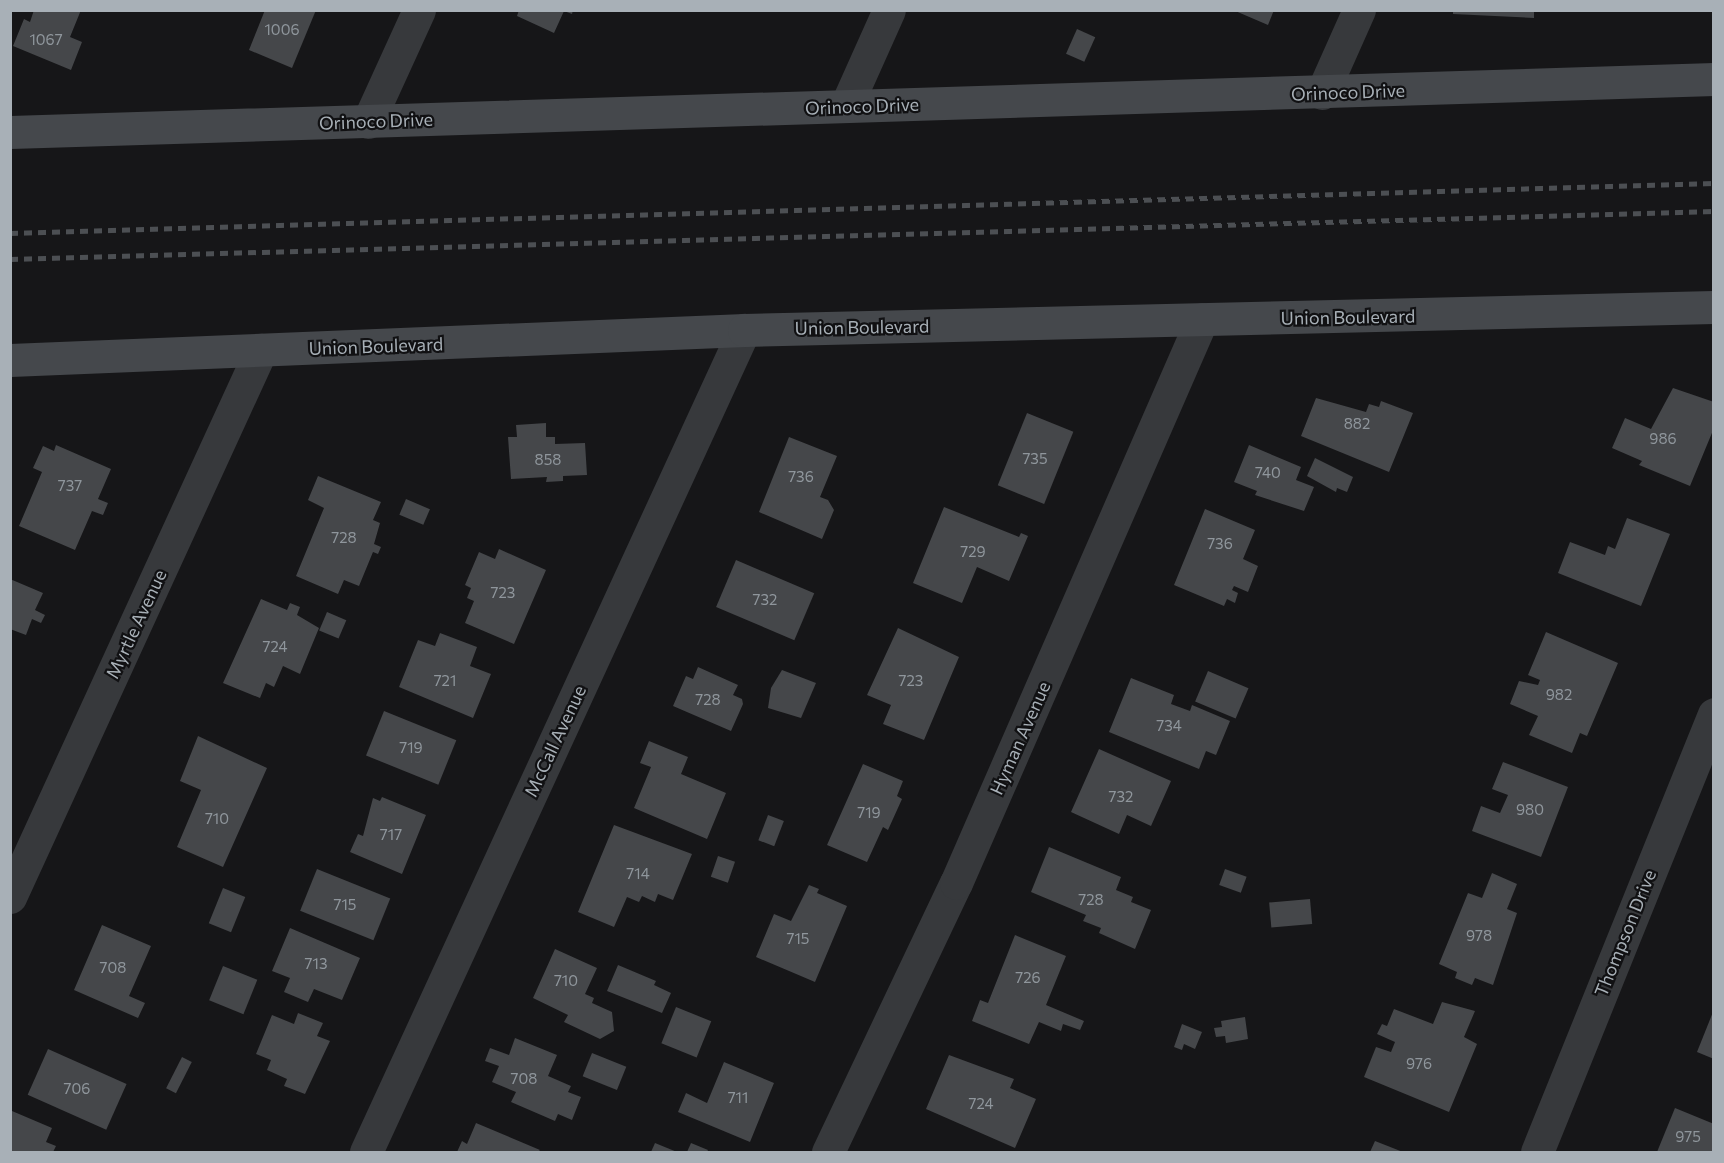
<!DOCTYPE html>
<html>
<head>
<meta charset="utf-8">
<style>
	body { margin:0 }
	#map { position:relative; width:1724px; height:1163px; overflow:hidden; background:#161618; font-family:Commissioner,sans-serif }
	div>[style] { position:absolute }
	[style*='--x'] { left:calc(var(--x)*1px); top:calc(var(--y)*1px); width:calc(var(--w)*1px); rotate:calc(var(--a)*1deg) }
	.building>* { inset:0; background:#45474a; transform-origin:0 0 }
	.street>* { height:33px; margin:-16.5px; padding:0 16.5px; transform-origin:16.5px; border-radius:16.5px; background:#37393c }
	.secondary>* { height:33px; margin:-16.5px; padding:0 16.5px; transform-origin:16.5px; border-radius:16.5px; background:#45484c }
	.rail>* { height:4.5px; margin-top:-2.25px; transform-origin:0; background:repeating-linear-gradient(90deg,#4c4f53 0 8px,transparent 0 14px) }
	span { translate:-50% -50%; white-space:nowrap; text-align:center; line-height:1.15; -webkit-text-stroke:4.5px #111113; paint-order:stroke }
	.number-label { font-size:15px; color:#8f969c }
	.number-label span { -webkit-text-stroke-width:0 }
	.street-label { font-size:18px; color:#a8b0b7 }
	.frame { position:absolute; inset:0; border:12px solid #a8b0b7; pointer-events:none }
</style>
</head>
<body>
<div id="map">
	<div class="building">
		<i style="clip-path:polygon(34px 10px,81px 10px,70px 37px,82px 42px,71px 70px,13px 46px,24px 19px,30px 22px)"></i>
		<i style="clip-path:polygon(265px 10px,316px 10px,292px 68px,249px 50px)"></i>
		<i style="clip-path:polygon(519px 10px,573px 10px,572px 14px,564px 11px,554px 33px,517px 16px)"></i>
		<i style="clip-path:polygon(1233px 10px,1274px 10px,1268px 25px)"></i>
		<i style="clip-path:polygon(1453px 10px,1534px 10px,1534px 18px,1453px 14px)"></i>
		<i style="left:1077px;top:29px;width:20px;height:27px;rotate:24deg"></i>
		<i style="clip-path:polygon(1673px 388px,1714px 402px,1714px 428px,1690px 486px,1639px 465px,1642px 461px,1612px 448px,1625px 418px,1651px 429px)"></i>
		<i style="clip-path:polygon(1316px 398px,1366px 412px,1369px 404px,1379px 407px,1381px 401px,1413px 413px,1389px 472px,1301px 436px)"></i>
		<i style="left:1027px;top:413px;width:50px;height:78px;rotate:22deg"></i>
		<i style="clip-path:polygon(546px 423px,546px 437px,555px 437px,555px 444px,585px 443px,587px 475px,563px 476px,563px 481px,546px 482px,547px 477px,511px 479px,508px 437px,517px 437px,516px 425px)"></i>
		<i style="clip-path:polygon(789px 437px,837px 456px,820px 497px,828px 500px,834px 510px,822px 539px,759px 512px)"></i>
		<i style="clip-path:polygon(56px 445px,111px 469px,98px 499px,108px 503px,103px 515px,92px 511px,75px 550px,19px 526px,42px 472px,33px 468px,43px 446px,54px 451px)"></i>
		<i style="clip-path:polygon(1249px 445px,1301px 467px,1296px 480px,1314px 487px,1304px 511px,1255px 495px,1257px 491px,1234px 482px)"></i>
		<i style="clip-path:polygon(1315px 458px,1353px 477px,1347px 492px,1337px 488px,1336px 492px,1307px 476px)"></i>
		<i style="clip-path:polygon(318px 476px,381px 502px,373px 520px,380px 523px,374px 544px,381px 547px,378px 554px,373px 552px,359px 586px,344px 580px,338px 594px,296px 576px,324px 508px,308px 500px)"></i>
		<i style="left:406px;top:499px;width:26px;height:17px;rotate:23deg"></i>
		<i style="clip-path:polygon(944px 507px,1019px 537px,1021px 533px,1028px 536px,1009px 581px,977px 567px,962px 603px,913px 583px)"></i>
		<i style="clip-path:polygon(1205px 509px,1255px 530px,1243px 559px,1258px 566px,1248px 592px,1234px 586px,1232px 590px,1238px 593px,1235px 603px,1227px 599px,1224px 606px,1174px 585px)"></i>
		<i style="clip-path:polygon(1627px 518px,1670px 534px,1641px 606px,1558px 573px,1570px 542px,1605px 555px,1608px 546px,1615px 549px)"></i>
		<i style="clip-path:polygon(499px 549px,546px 570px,514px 644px,465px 623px,474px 601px,467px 598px,471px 588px,465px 585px,479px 552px,495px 559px)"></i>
		<i style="left:736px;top:560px;width:85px;height:51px;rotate:23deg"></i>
		<i style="clip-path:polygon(10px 579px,43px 593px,35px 610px,45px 615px,41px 623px,32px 619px,26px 635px,10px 629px)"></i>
		<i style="clip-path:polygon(261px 599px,287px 610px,290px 603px,300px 607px,297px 615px,319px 628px,300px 674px,283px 666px,274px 687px,266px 683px,260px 698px,223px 683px)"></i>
		<i style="left:327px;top:612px;width:21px;height:20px;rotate:23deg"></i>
		<i style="clip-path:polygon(898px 628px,959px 657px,924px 740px,883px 724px,891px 705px,867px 695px)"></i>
		<i style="clip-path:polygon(1546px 632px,1618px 663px,1587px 736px,1580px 733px,1572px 753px,1529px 735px,1538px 716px,1510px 704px,1519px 681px,1538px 685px,1540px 680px,1528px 675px)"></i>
		<i style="clip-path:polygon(440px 633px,477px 647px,470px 666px,491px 674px,473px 718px,399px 687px,418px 640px,435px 646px)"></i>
		<i style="clip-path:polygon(698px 667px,738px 685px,733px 695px,742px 699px,743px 704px,731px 731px,673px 706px,686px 676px,693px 679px)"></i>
		<i style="clip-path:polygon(782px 670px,816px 683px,801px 718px,768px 708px,771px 688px)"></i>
		<i style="left:1208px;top:671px;width:44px;height:33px;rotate:23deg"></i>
		<i style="clip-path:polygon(1131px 678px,1174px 695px,1171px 704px,1190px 711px,1192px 705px,1230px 721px,1216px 755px,1206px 751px,1199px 769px,1109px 732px)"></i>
		<i style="left:384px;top:711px;width:78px;height:48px;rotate:22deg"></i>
		<i style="clip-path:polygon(198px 736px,267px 768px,223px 867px,177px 847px,201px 790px,180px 781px)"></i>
		<i style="clip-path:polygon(649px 741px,688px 757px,681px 774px,726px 793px,707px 839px,634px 808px,651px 767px,640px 763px)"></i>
		<i style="clip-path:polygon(1099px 749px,1171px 781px,1151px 826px,1127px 815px,1119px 834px,1071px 812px)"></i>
		<i style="clip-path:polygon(1503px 762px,1568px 787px,1541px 857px,1472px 831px,1481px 806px,1500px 813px,1508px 795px,1492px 789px)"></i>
		<i style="clip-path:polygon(863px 764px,903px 781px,897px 796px,902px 799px,888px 830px,883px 827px,867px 862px,827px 845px)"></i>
		<i style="clip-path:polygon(382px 797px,426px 815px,402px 874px,350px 852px,358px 834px,363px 836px,373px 798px,380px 801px)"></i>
		<i style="left:768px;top:815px;width:17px;height:27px;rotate:21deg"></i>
		<i style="clip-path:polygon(614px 825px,692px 854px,673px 900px,658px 894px,655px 902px,642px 896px,639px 902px,627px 897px,614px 927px,578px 912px)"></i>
		<i style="clip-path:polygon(1049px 847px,1121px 877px,1116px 890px,1133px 897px,1131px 902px,1151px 910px,1135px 949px,1099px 933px,1101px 928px,1083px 921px,1086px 915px,1031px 892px)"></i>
		<i style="left:718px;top:856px;width:18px;height:22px;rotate:19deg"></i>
		<i style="left:317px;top:869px;width:79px;height:45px;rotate:22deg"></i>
		<i style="left:1225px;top:869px;width:23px;height:17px;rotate:20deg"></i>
		<i style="clip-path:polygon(1492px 873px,1517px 884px,1507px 909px,1517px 913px,1493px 985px,1475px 978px,1472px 985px,1455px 978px,1457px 972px,1439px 964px,1468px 893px,1482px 898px)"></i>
		<i style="clip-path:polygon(809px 885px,819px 889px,817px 893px,847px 906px,815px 982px,756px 957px,774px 914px,791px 921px)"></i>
		<i style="left:223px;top:888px;width:24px;height:38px;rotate:22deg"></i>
		<i style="left:1310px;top:899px;width:25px;height:41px;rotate:85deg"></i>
		<i style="clip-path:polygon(102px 925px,151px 946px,129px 996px,145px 1003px,138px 1018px,74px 990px)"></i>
		<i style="clip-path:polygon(290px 928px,360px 958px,342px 1000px,314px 989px,308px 1002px,284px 992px,290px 978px,272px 971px)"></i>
		<i style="clip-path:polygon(1015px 935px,1066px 956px,1046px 1005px,1084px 1021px,1080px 1030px,1063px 1024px,1061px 1031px,1039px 1022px,1029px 1044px,972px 1021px,980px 1000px,988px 1003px)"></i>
		<i style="clip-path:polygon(555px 949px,597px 968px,585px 994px,594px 998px,592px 1003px,612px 1012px,614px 1031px,600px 1039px,564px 1022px,568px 1015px,533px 998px)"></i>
		<i style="clip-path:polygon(618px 965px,656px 981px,654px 985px,671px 993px,662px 1013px,607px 991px)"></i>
		<i style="left:223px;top:966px;width:37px;height:37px;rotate:22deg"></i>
		<i style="clip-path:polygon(1442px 1002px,1475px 1011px,1464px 1037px,1477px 1044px,1449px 1112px,1364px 1077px,1376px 1047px,1391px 1052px,1395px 1042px,1377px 1034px,1382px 1024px,1387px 1026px,1394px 1009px,1433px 1024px)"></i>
		<i style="left:676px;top:1007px;width:38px;height:39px;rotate:22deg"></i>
		<i style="clip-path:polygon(1713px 1012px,1714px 1012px,1714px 1059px,1697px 1052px)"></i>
		<i style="clip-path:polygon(298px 1013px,323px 1023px,317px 1036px,330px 1041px,305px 1094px,284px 1086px,287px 1079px,267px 1070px,271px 1060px,256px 1054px,272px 1015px,294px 1024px)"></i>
		<i style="clip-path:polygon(1245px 1017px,1248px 1039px,1226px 1043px,1225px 1036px,1216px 1037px,1214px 1028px,1222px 1027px,1221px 1021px)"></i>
		<i style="clip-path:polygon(1182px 1024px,1202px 1032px,1195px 1049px,1184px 1044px,1182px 1050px,1174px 1047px)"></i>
		<i style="clip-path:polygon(515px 1038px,557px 1055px,548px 1076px,571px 1086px,568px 1092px,581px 1097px,572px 1120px,558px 1114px,555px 1121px,511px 1102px,516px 1092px,492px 1082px,499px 1066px,485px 1061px,490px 1048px,509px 1055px)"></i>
		<i style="left:48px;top:1049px;width:86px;height:50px;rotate:24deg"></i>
		<i style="left:592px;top:1053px;width:37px;height:25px;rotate:22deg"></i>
		<i style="clip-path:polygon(949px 1055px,1014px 1079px,1010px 1088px,1036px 1099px,1015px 1148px,926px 1109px)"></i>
		<i style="left:182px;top:1057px;width:11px;height:35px;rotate:27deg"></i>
		<i style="clip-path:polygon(724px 1062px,774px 1083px,750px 1142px,678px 1112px,686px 1093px,707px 1103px)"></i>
		<i style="clip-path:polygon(1675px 1108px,1714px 1124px,1713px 1152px,1657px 1152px)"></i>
		<i style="clip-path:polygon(12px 1111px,52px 1128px,46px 1142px,56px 1146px,53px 1152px,10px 1152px)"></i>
		<i style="clip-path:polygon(476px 1123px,540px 1150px,538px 1152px,457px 1152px,462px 1141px,467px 1144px)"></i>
		<i style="clip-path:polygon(1375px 1141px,1403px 1152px,1370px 1152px)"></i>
		<i style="clip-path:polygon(655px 1143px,677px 1152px,651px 1152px)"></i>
		<i style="clip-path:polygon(691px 1143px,708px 1150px,707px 1152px,687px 1152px)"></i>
	</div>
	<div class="street">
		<i style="--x:1322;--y:93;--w:91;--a:-66"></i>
		<i style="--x:846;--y:106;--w:105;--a:-65.9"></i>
		<i style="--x:368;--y:122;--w:123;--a:-65.5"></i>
		<i style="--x:10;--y:897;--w:602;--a:-65.35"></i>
		<i style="--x:366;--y:1152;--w:905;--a:-65.3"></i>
		<i style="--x:828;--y:1152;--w:298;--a:-64.6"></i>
		<i style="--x:956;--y:883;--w:615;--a:-66.43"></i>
		<i style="--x:1537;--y:1152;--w:472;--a:-68"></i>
	</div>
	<div class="secondary">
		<i style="--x:10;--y:132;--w:1705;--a:-1.78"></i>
		<i style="--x:10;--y:360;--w:735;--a:-2.34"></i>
		<i style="--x:744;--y:330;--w:970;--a:-1.36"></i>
	</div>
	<div class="rail">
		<i style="--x:10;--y:233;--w:1705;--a:-1.68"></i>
		<i style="--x:10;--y:259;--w:1705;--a:-1.61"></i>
	</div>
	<div class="number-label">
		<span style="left:282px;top:30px">1006</span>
		<span style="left:46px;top:40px">1067</span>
		<span style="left:1357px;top:424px">882</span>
		<span style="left:1663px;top:439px">986</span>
		<span style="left:1035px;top:459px">735</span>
		<span style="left:548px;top:460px">858</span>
		<span style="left:1268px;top:473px">740</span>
		<span style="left:801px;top:477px">736</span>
		<span style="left:70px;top:486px">737</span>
		<span style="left:344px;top:538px">728</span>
		<span style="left:1220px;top:544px">736</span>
		<span style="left:973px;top:552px">729</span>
		<span style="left:503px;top:593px">723</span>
		<span style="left:765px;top:600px">732</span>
		<span style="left:275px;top:647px">724</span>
		<span style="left:445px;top:681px">721</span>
		<span style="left:911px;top:681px">723</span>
		<span style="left:1559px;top:695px">982</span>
		<span style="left:708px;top:700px">728</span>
		<span style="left:1169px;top:726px">734</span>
		<span style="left:411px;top:748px">719</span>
		<span style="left:1121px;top:797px">732</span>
		<span style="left:1530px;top:810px">980</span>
		<span style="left:869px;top:813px">719</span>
		<span style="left:217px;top:819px">710</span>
		<span style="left:391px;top:835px">717</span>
		<span style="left:638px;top:874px">714</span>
		<span style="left:1091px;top:900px">728</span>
		<span style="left:345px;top:905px">715</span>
		<span style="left:1479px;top:936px">978</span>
		<span style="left:798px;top:939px">715</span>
		<span style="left:316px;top:964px">713</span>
		<span style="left:113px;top:968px">708</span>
		<span style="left:1028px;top:978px">726</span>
		<span style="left:566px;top:981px">710</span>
		<span style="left:1419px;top:1064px">976</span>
		<span style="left:524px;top:1079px">708</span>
		<span style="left:77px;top:1089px">706</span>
		<span style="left:738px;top:1098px">711</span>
		<span style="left:981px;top:1104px">724</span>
		<span style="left:1688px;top:1137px">975</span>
	</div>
	<div class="street-label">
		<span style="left:1348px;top:92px;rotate:-2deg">Orinoco Drive</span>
		<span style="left:862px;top:106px;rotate:-2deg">Orinoco Drive</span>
		<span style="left:376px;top:121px;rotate:-2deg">Orinoco Drive</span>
		<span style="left:1348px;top:317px;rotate:-1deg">Union Boulevard</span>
		<span style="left:862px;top:327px;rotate:-1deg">Union Boulevard</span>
		<span style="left:376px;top:346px;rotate:-2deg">Union Boulevard</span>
		<span style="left:136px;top:624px;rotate:-65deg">Myrtle Avenue</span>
		<span style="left:1020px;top:738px;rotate:-66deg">Hyman Avenue</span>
		<span style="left:555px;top:741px;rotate:-65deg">McCall Avenue</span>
		<span style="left:1625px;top:933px;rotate:-68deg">Thompson Drive</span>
	</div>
	<div class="frame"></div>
</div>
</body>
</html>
